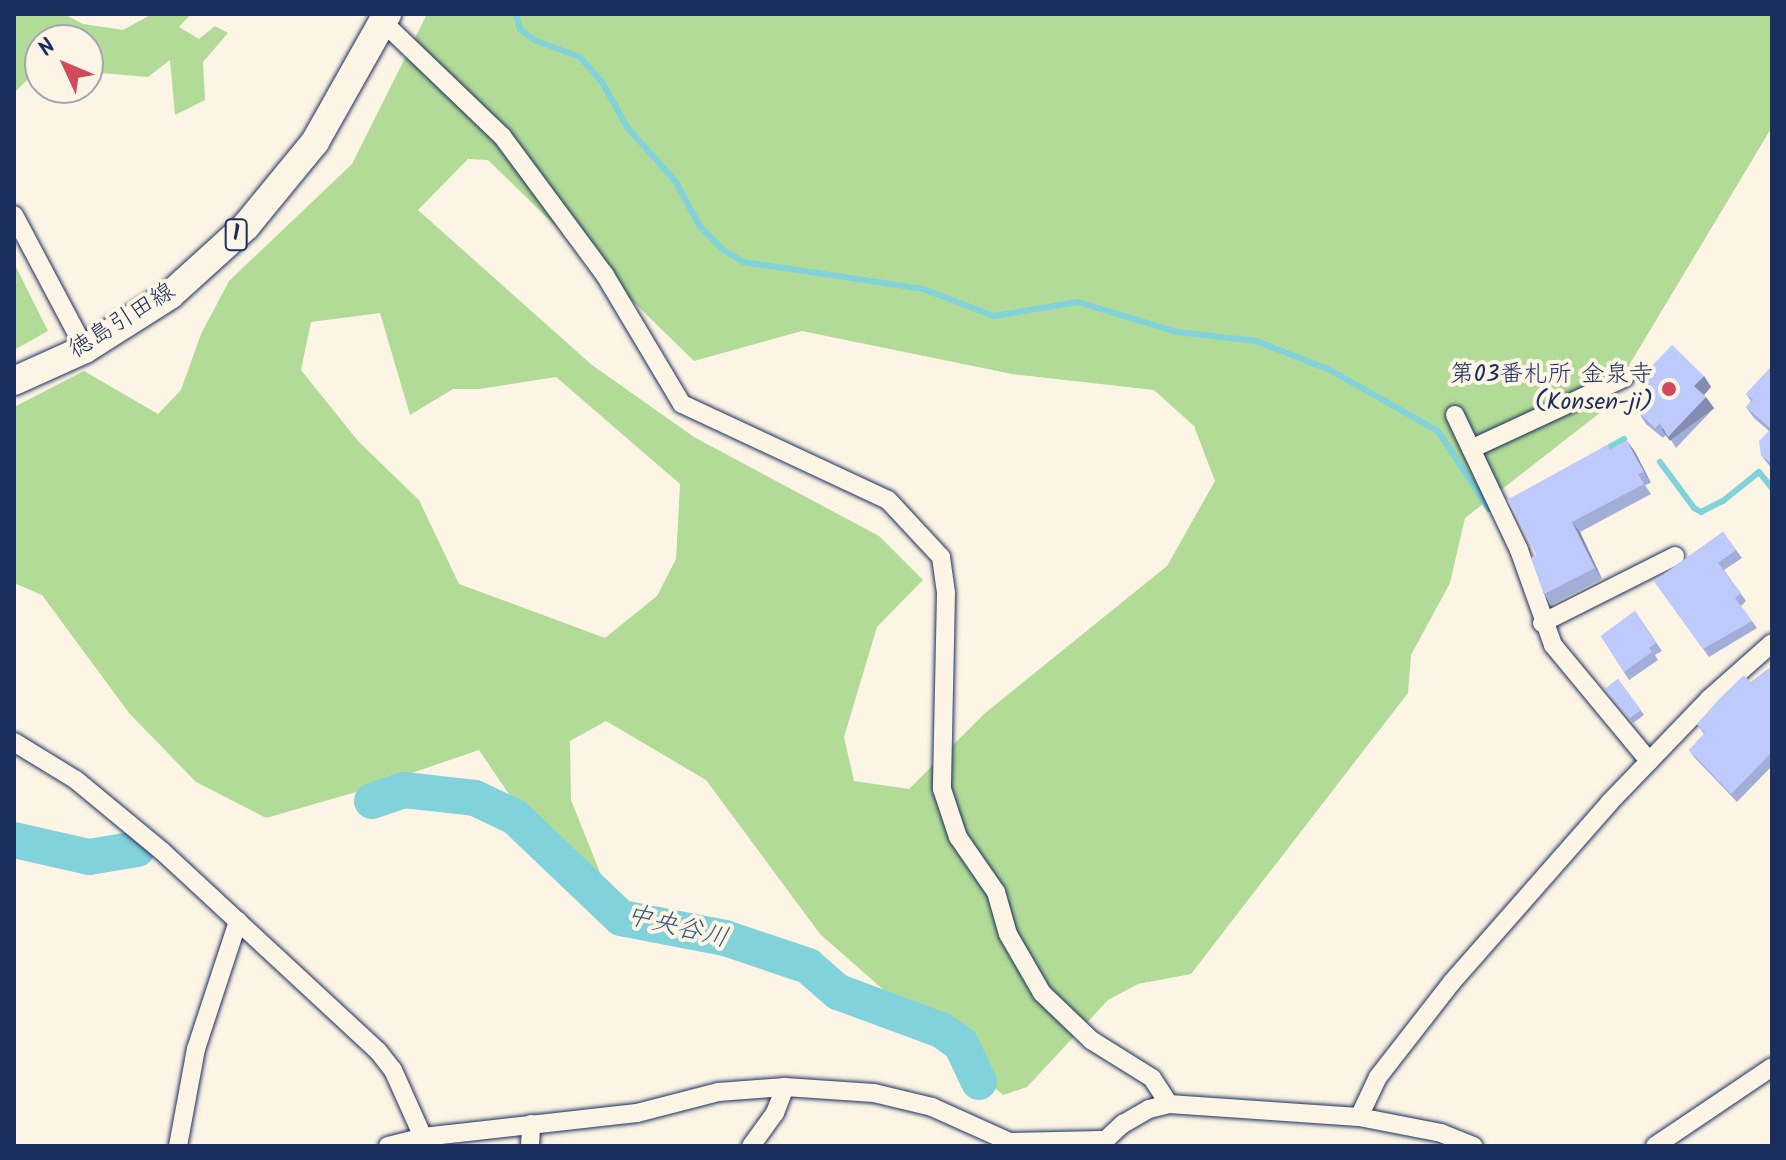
<!DOCTYPE html>
<html>
<head>
<meta charset="utf-8">
<style>
	body { margin:0 }
	#map { position:relative; width:1786px; height:1160px; overflow:hidden; background:#fcf5e5; font-family:Kalam,"Klee One",sans-serif }
	div>[style] { position:absolute }
	[style*='--x'] { left:calc(var(--x)*1px); top:calc(var(--y)*1px); width:calc(var(--w)*1px); rotate:calc(var(--a)*1deg) }
	.green>* { inset:0; background:#b2db97 }
	.stream>* { height:6px; margin:-3px; padding:0 3px; transform-origin:3px; border-radius:3px; background:#81d2da }
	.river>* { height:36px; margin:-18px; padding:0 18px; transform-origin:18px; border-radius:18px; background:#81d2da }
	.roads { filter:drop-shadow(0 0 2px #1b2f5e) drop-shadow(0 0 2px #1b2f5e) }
	.minor>* { height:18px; margin:-9px; padding:0 9px; transform-origin:9px; border-radius:9px; background:#fcf5e5 }
	.primary>* { height:28px; margin:-14px; padding:0 14px; transform-origin:14px; border-radius:14px; background:#fcf5e5 }
	.wall>* { inset:0; background:#a3aed8 }
	.shaded-wall>* { inset:0; background:#848db0; transform-origin:0 0 }
	.building>* { inset:0; background:#bdcafb }
	.dots>* { width:22px; height:22px; translate:-50% -50%; box-sizing:border-box; border:4px solid #fcf5e5; border-radius:50% }
	span { translate:-50% -50%; white-space:nowrap; text-align:center; line-height:1.15; -webkit-text-stroke:8px #fcf5e5; paint-order:stroke }
	.shield-label span { padding:2px 6px; background:#fcf5e5; border:2px solid; border-radius:6px; -webkit-text-stroke-width:0 }
	.shield-label { font-size:22px; color:#1b2f5e; font-weight:700 }
	.street-label { font-size:24px; color:#1b2f5e }
	.poi-label { font-size:24px; color:#1b2f5e }
	.right { translate:-100% -50%; text-align:right }
	.water-label { font-size:26px; color:#34587d; font-style:italic }
	.frame { position:absolute; inset:0; border:16px solid #1b2f5e; pointer-events:none }
	.north { position:absolute; left:24px; top:24px; width:80px; height:80px; box-sizing:border-box; background:#fcf5e5; border:2px solid #a2a6af; border-radius:50%; rotate:314deg; font-size:22px; font-weight:700; line-height:32px; text-align:center; color:#1b2f5e }
	.north::after { content:''; display:block; margin:auto; width:28px; height:36px; background:#d1495b; clip-path:polygon(50% 0,100% 100%,50% 72%,0 100%) }
</style>
</head>
<body>
<div id="map">
	<div class="green">
		<i style="clip-path:polygon(14px 14px,64px 14px,83px 24px,123px 30px,152px 14px,191px 14px,179px 27px,199px 39px,215px 26px,228px 33px,203px 62px,205px 100px,175px 115px,170px 60px,148px 77px,88px 72px,88px 40px,40px 40px,40px 67px,14px 93px)"></i>
		<i style="clip-path:polygon(evenodd,427px 14px,1772px 14px,1772px 127px,1601px 412px,1465px 518px,1450px 583px,1411px 655px,1408px 693px,1191px 974px,1138px 984px,1108px 1000px,1027px 1087px,1003px 1095px,820px 934px,706px 780px,606px 721px,570px 741px,571px 800px,601px 875px,572px 887px,479px 750px,356px 792px,266px 818px,196px 782px,129px 713px,42px 595px,14px 583px,14px 407px,84px 371px,158px 414px,181px 390px,201px 334px,229px 281px,352px 164px,427px 14px,468px 159px,488px 160px,694px 361px,802px 331px,1012px 374px,1154px 390px,1194px 426px,1215px 481px,1167px 566px,984px 714px,909px 789px,854px 781px,844px 737px,877px 627px,923px 580px,879px 536px,694px 437px,592px 365px,418px 210px,468px 159px,427px 14px,380px 313px,410px 415px,453px 389px,479px 389px,556px 377px,680px 484px,676px 559px,657px 596px,605px 638px,459px 584px,419px 500px,358px 441px,301px 370px,311px 322px,380px 313px)"></i>
		<i style="clip-path:polygon(14px 263px,48px 331px,14px 350px)"></i>
	</div>
	<div class="stream">
		<i style="--x:516;--y:14;--w:16;--a:75"></i>
		<i style="--x:520;--y:29;--w:18;--a:38"></i>
		<i style="--x:534;--y:40;--w:49;--a:20.3"></i>
		<i style="--x:580;--y:57;--w:33;--a:49"></i>
		<i style="--x:602;--y:82;--w:51;--a:60.9"></i>
		<i style="--x:627;--y:127;--w:74;--a:48.3"></i>
		<i style="--x:676;--y:182;--w:49;--a:61.9"></i>
		<i style="--x:699;--y:225;--w:33;--a:46"></i>
		<i style="--x:722;--y:249;--w:25;--a:32"></i>
		<i style="--x:743;--y:262;--w:182;--a:8.5"></i>
		<i style="--x:923;--y:289;--w:76;--a:20.8"></i>
		<i style="--x:994;--y:316;--w:85;--a:-9.5"></i>
		<i style="--x:1078;--y:302;--w:103;--a:16.9"></i>
		<i style="--x:1177;--y:332;--w:80;--a:6.5"></i>
		<i style="--x:1256;--y:341;--w:77;--a:21.3"></i>
		<i style="--x:1328;--y:369;--w:126;--a:29.4"></i>
		<i style="--x:1438;--y:431;--w:93;--a:56.8"></i>
		<i style="--x:1489;--y:509;--w:6;--a:-18"></i>
		<i style="--x:1604;--y:450;--w:23;--a:-29"></i>
		<i style="--x:1660;--y:462;--w:57;--a:53.5"></i>
		<i style="--x:1694;--y:508;--w:8;--a:30"></i>
		<i style="--x:1701;--y:512;--w:25;--a:-27"></i>
		<i style="--x:1723;--y:501;--w:46;--a:-38.9"></i>
		<i style="--x:1759;--y:472;--w:21;--a:51"></i>
	</div>
	<div class="river">
		<i style="--x:372;--y:801;--w:34;--a:-19"></i>
		<i style="--x:404;--y:790;--w:71;--a:6.4"></i>
		<i style="--x:475;--y:798;--w:44;--a:25.4"></i>
		<i style="--x:515;--y:817;--w:146;--a:43.6"></i>
		<i style="--x:621;--y:918;--w:106;--a:10.9"></i>
		<i style="--x:725;--y:938;--w:88;--a:18.6"></i>
		<i style="--x:808;--y:966;--w:40;--a:41"></i>
		<i style="--x:838;--y:992;--w:110;--a:20.3"></i>
		<i style="--x:941;--y:1030;--w:24;--a:35"></i>
		<i style="--x:961;--y:1044;--w:42;--a:64.7"></i>
		<i style="--x:14;--y:840;--w:77;--a:12.8"></i>
		<i style="--x:89;--y:857;--w:49;--a:-9.5"></i>
	</div>
	<div class="roads">
		<div class="minor">
			<i style="--x:383;--y:22;--w:165;--a:43.8"></i>
			<i style="--x:502;--y:136;--w:173;--a:53.5"></i>
			<i style="--x:605;--y:275;--w:150;--a:59.2"></i>
			<i style="--x:682;--y:404;--w:227;--a:25"></i>
			<i style="--x:888;--y:500;--w:78;--a:47.1"></i>
			<i style="--x:941;--y:557;--w:36;--a:82"></i>
			<i style="--x:946;--y:593;--w:196;--a:91.2"></i>
			<i style="--x:942;--y:789;--w:51;--a:71.6"></i>
			<i style="--x:958;--y:837;--w:67;--a:55.4"></i>
			<i style="--x:996;--y:892;--w:44;--a:74.1"></i>
			<i style="--x:1008;--y:934;--w:68;--a:60"></i>
			<i style="--x:1042;--y:993;--w:68;--a:43.8"></i>
			<i style="--x:1091;--y:1040;--w:72;--a:31.9"></i>
			<i style="--x:1152;--y:1078;--w:31;--a:57"></i>
			<i style="--x:1169;--y:1104;--w:190;--a:3.9"></i>
			<i style="--x:1359;--y:1117;--w:84;--a:11"></i>
			<i style="--x:1441;--y:1133;--w:35;--a:22"></i>
			<i style="--x:14;--y:215;--w:152;--a:62.1"></i>
			<i style="--x:1455;--y:415;--w:149;--a:64.6"></i>
			<i style="--x:1519;--y:550;--w:101;--a:70.3"></i>
			<i style="--x:1553;--y:645;--w:151;--a:50.4"></i>
			<i style="--x:1471;--y:449;--w:169;--a:-24.9"></i>
			<i style="--x:1542;--y:623;--w:149;--a:-26.7"></i>
			<i style="--x:14;--y:742;--w:73;--a:31.5"></i>
			<i style="--x:76;--y:780;--w:113;--a:39.6"></i>
			<i style="--x:163;--y:852;--w:293;--a:42.8"></i>
			<i style="--x:378;--y:1051;--w:24;--a:52"></i>
			<i style="--x:393;--y:1070;--w:73;--a:65.9"></i>
			<i style="--x:1359;--y:1117;--w:44;--a:-64.6"></i>
			<i style="--x:1378;--y:1077;--w:120;--a:-52.1"></i>
			<i style="--x:1452;--y:982;--w:238;--a:-48.7"></i>
			<i style="--x:1609;--y:803;--w:144;--a:-46.1"></i>
			<i style="--x:1709;--y:699;--w:84;--a:-41.6"></i>
			<i style="--x:178;--y:1146;--w:99;--a:-79.5"></i>
			<i style="--x:196;--y:1049;--w:135;--a:-71.8"></i>
			<i style="--x:388;--y:1146;--w:36;--a:-14"></i>
			<i style="--x:423;--y:1137;--w:215;--a:-6.4"></i>
			<i style="--x:637;--y:1113;--w:84;--a:-14.5"></i>
			<i style="--x:718;--y:1092;--w:67;--a:-4.3"></i>
			<i style="--x:785;--y:1087;--w:89;--a:3.9"></i>
			<i style="--x:874;--y:1093;--w:60;--a:13.6"></i>
			<i style="--x:932;--y:1107;--w:85;--a:24.2"></i>
			<i style="--x:1010;--y:1142;--w:91;--a:-1.3"></i>
			<i style="--x:530;--y:1146;--w:22;--a:-87"></i>
			<i style="--x:751;--y:1146;--w:41;--a:-54"></i>
			<i style="--x:775;--y:1113;--w:28;--a:-69"></i>
			<i style="--x:1099;--y:1146;--w:33;--a:-43"></i>
			<i style="--x:1123;--y:1124;--w:30;--a:-30"></i>
			<i style="--x:1149;--y:1109;--w:21;--a:-14"></i>
			<i style="--x:1655;--y:1146;--w:141;--a:-34"></i>
		</div>
		<div class="primary">
			<i style="--x:14;--y:381;--w:78;--a:-24.3"></i>
			<i style="--x:85;--y:349;--w:101;--a:-32.4"></i>
			<i style="--x:170;--y:295;--w:103;--a:-42.2"></i>
			<i style="--x:246;--y:226;--w:109;--a:-50.6"></i>
			<i style="--x:315;--y:142;--w:147;--a:-60.6"></i>
		</div>
	</div>
	<div class="wall">
		<i style="clip-path:polygon(1772px 366px,1772px 469px,1761px 455px,1769px 431px,1754px 418px,1746px 407px,1751px 401px,1746px 394px)"></i>
		<i style="clip-path:polygon(1704px 376px,1711px 387px,1704px 395px,1714px 408px,1676px 448px,1667px 434px,1663px 438px,1646px 424px,1639px 413px,1654px 398px,1646px 391px,1638px 380px)"></i>
		<i style="clip-path:polygon(1627px 441px,1635px 452px,1651px 483px,1645px 485px,1651px 494px,1580px 532px,1602px 579px,1551px 605px,1544px 594px,1536px 554px,1610px 450px)"></i>
		<i style="clip-path:polygon(1723px 532px,1742px 558px,1724px 570px,1746px 601px,1741px 606px,1757px 628px,1709px 657px,1654px 581px)"></i>
		<i style="clip-path:polygon(1635px 611px,1662px 651px,1655px 655px,1658px 660px,1629px 680px,1601px 636px)"></i>
		<i style="clip-path:polygon(1772px 666px,1772px 766px,1737px 802px,1695px 758px,1689px 750px,1704px 734px,1697px 724px)"></i>
		<i style="clip-path:polygon(1618px 679px,1644px 715px,1633px 723px,1605px 689px)"></i>
	</div>
	<div class="shaded-wall">
		<i style="clip-path:polygon(1704px 376px,1711px 387px,1702px 397px,1694px 386px)"></i>
		<i style="left:1706px;top:397px;width:14px;height:55px;rotate:54deg"></i>
		<i style="clip-path:polygon(1627px 441px,1635px 452px,1651px 483px,1644px 472px)"></i>
		<i style="clip-path:polygon(1572px 522px,1580px 532px,1602px 579px,1595px 568px)"></i>
	</div>
	<div class="building">
		<i style="clip-path:polygon(1672px 345px,1704px 376px,1694px 386px,1706px 397px,1668px 437px,1660px 423px,1655px 428px,1639px 413px,1655px 396px,1638px 380px)"></i>
		<i style="clip-path:polygon(1772px 366px,1772px 464px,1761px 455px,1759px 441px,1771px 429px,1746px 407px,1753px 400px,1746px 394px)"></i>
		<i style="clip-path:polygon(1627px 441px,1644px 472px,1638px 474px,1644px 484px,1572px 522px,1595px 568px,1544px 594px,1531px 558px,1536px 554px,1507px 500px,1607px 445px,1610px 450px)"></i>
		<i style="clip-path:polygon(1723px 532px,1736px 550px,1718px 563px,1741px 593px,1735px 598px,1752px 621px,1703px 649px,1654px 581px)"></i>
		<i style="clip-path:polygon(1635px 611px,1656px 643px,1649px 648px,1652px 652px,1624px 672px,1601px 636px)"></i>
		<i style="clip-path:polygon(1772px 666px,1772px 752px,1731px 794px,1689px 750px,1705px 733px,1697px 724px,1720px 698px,1744px 675px,1751px 683px)"></i>
		<i style="clip-path:polygon(1618px 679px,1641px 710px,1630px 718px,1605px 689px)"></i>
	</div>
	<div class="dots">
		<i style="left:1669px;top:389px;background:#d1495b"></i>
	</div>
	<div class="shield-label">
		<span style="left:236px;top:235px">1</span>
	</div>
	<div class="street-label">
		<span style="left:122px;top:321px;rotate:-32deg">徳島引田線</span>
	</div>
	<div class="poi-label">
		<span class="right" style="left:1653px;top:389px">第03番札所 金泉寺<br>(Konsen-ji)</span>
	</div>
	<div class="water-label">
		<span style="left:677px;top:928px;rotate:14deg">中央谷川</span>
	</div>
	<div class="frame"></div>
	<div class="north">N</div>
</div>
</body>
</html>
